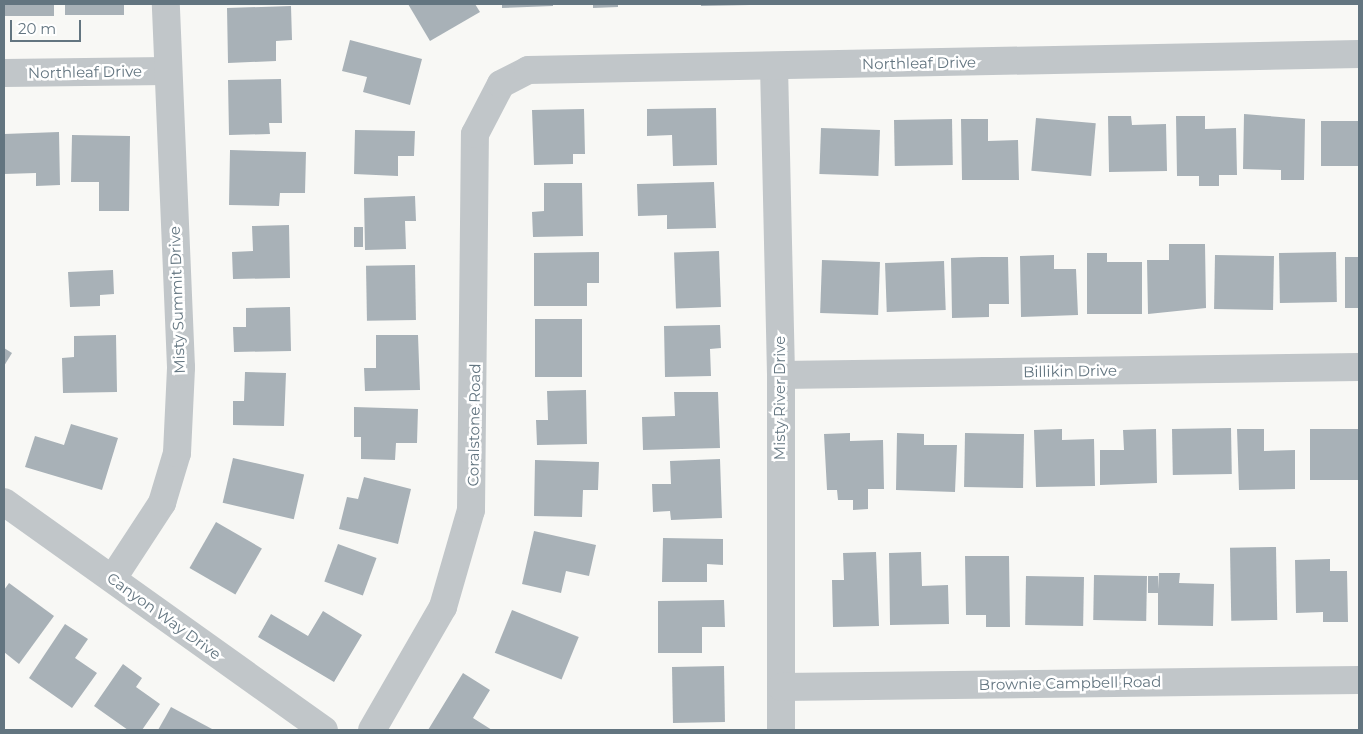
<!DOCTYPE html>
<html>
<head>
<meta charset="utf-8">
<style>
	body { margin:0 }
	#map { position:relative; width:1363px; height:734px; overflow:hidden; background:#f8f8f5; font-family:Montserrat,sans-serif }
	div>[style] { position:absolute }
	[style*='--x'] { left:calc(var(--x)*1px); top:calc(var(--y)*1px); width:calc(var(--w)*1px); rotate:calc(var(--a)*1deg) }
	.building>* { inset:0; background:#a8b1b7; transform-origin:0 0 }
	.minor>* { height:28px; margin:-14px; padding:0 14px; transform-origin:14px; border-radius:14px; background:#c1c6c9 }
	span { translate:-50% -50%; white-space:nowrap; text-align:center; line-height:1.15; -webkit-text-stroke:5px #fff; paint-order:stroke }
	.street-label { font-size:15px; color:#637580 }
	.frame { position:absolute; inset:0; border:5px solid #637580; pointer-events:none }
	.scale { position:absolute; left:10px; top:20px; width:71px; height:22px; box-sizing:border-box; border:2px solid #637580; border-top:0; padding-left:6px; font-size:15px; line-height:18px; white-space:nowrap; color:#637580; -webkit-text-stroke:4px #fff; paint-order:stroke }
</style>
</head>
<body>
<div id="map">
	<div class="building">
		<i style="left:4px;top:4px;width:50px;height:12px"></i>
		<i style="left:65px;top:4px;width:59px;height:11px"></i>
		<i style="clip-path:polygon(408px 4px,475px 4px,480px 12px,430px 41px)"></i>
		<i style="clip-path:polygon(502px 4px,553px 4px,553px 6px,502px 8px)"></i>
		<i style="clip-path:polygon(593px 4px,618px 4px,618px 7px,593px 8px)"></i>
		<i style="clip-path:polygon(701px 4px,750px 4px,750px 5px,701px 6px)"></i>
		<i style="clip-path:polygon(291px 6px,292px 40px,276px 41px,276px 61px,228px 63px,227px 8px)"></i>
		<i style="clip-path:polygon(350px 40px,422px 59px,410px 105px,363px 92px,367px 77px,342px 71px)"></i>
		<i style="clip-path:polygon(281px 79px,282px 123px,269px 123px,270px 134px,229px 135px,228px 80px)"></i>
		<i style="clip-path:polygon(716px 108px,717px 165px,673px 166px,672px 135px,647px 136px,647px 109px)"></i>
		<i style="clip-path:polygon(584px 109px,585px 154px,573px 154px,573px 164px,534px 165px,532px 110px)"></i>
		<i style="clip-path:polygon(1244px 114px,1305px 119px,1304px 180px,1281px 180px,1281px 170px,1243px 169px)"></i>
		<i style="clip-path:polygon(1108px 116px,1131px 116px,1132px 125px,1166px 124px,1167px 171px,1109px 172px)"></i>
		<i style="clip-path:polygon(1176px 116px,1205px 116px,1205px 129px,1236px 128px,1237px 175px,1219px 175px,1219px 186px,1199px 186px,1199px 176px,1177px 176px)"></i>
		<i style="left:1036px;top:118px;width:60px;height:53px;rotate:5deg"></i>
		<i style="left:952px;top:119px;width:46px;height:58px;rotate:89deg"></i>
		<i style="clip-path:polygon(961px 119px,988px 119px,988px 141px,1018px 140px,1019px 180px,962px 180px)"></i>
		<i style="left:1359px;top:121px;width:45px;height:38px;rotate:90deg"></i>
		<i style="left:821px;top:128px;width:59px;height:46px;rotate:2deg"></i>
		<i style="clip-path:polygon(355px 130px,415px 131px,414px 156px,398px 156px,398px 176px,354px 174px)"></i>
		<i style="clip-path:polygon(59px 132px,60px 185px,36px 186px,36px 173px,4px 174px,4px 134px)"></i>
		<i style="clip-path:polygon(72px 135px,130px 136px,129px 211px,99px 211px,99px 182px,71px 182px)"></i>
		<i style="clip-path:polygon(230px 150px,306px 152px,305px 193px,280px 193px,279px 206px,229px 205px)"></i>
		<i style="clip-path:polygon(714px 182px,716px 228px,667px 229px,667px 215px,638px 216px,637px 184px)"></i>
		<i style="clip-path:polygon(544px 183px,582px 183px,583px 236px,533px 237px,532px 212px,544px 211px)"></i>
		<i style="clip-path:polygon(415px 196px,416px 221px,405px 221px,406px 249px,365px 250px,364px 198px)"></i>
		<i style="clip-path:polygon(289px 225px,290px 278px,233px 279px,232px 252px,253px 251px,252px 226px)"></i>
		<i style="left:354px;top:227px;width:9px;height:20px"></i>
		<i style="clip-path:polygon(1169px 244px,1205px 244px,1206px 308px,1148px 314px,1147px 260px,1169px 260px)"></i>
		<i style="left:719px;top:251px;width:56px;height:45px;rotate:88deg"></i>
		<i style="clip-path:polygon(599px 252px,599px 283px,587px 283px,587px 306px,534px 306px,534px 253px)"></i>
		<i style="left:1336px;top:252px;width:50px;height:57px;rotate:89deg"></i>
		<i style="clip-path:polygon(1087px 253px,1107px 253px,1107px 262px,1142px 262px,1142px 314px,1087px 314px)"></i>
		<i style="clip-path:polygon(1054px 255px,1054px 269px,1076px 269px,1078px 315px,1021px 317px,1020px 256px)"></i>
		<i style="left:1215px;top:255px;width:59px;height:54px;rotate:1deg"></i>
		<i style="clip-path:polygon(982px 257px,1008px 257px,1009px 304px,989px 304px,989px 317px,952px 318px,951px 258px)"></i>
		<i style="left:1345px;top:257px;width:14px;height:51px"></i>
		<i style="left:822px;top:260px;width:58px;height:53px;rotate:2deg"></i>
		<i style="left:944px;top:261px;width:49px;height:59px;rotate:88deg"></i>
		<i style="left:415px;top:265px;width:55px;height:49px;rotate:89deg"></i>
		<i style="clip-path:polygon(113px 270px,114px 294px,100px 295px,100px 306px,70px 307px,68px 272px)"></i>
		<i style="clip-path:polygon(290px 307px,291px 351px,234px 352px,233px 327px,246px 327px,246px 308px)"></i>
		<i style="left:535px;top:319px;width:47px;height:58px"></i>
		<i style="clip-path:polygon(720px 325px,721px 348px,710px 349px,711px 376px,665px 377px,664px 326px)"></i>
		<i style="clip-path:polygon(116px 335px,117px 392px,63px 393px,62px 358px,74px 357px,74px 336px)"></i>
		<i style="clip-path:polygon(376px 335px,418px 335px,420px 390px,365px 391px,364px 368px,376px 368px)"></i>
		<i style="clip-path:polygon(4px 348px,12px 353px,4px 366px)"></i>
		<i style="clip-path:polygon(245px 372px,286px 373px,284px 426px,233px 425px,233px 401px,244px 401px)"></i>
		<i style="clip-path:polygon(586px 390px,587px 444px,537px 445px,536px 420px,548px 420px,547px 391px)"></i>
		<i style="clip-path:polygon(674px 392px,718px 392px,720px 448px,643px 450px,642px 417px,675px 416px)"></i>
		<i style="clip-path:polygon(354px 407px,418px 409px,417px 443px,396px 443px,395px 460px,361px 459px,361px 437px,354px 437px)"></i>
		<i style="clip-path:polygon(71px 424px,118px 438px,102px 490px,25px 467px,35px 436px,64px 445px)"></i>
		<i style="left:1231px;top:428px;width:46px;height:59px;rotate:89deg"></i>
		<i style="clip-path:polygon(1062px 429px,1062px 440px,1094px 439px,1095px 486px,1036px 487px,1034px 430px)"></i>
		<i style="clip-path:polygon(1156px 429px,1157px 483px,1100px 485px,1100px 450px,1124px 450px,1123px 430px)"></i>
		<i style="clip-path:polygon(1237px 429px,1264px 429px,1264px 451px,1295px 450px,1295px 489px,1239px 490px)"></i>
		<i style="left:1310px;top:429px;width:49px;height:51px"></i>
		<i style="clip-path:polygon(850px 433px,850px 441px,883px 440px,884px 489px,868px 489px,868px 509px,853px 510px,853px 500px,838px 500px,837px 490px,827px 490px,824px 434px)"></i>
		<i style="clip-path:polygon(897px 433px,924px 434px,924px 445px,957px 445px,955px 492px,896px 490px)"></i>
		<i style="left:965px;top:433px;width:59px;height:54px;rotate:1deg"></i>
		<i style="left:233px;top:458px;width:73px;height:46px;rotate:13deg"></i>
		<i style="clip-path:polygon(720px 459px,722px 518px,671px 520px,670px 511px,653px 512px,652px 484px,671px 484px,670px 461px)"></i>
		<i style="clip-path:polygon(535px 460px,599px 462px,598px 490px,583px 490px,582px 517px,534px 516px)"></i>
		<i style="clip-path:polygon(364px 477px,411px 489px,398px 544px,339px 529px,347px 497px,358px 499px)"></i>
		<i style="left:216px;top:522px;width:53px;height:53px;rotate:30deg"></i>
		<i style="clip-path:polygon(534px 531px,596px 545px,589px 576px,566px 571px,561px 593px,522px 584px)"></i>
		<i style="clip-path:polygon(663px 538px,723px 539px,723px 565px,707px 564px,707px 582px,662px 582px)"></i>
		<i style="left:338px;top:544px;width:41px;height:40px;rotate:20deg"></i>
		<i style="left:1276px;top:547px;width:73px;height:46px;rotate:89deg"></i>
		<i style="clip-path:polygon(876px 552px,879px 626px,833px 627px,832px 580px,844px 580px,843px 553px)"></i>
		<i style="clip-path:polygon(921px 552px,922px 586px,948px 585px,949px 624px,890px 625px,889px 553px)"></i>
		<i style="clip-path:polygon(965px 556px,1009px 556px,1010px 627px,986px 627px,986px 615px,966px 615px)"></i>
		<i style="clip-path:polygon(1330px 559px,1330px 571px,1347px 571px,1348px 622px,1323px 622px,1323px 612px,1296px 613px,1295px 560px)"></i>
		<i style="clip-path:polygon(1159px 573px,1180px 573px,1179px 583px,1214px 584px,1213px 626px,1158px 625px,1158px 593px,1148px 593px,1148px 576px,1158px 576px,1158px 589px)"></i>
		<i style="left:1094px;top:575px;width:53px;height:45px;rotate:1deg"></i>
		<i style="left:1026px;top:576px;width:58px;height:49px;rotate:1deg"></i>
		<i style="clip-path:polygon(9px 583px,54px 616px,19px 664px,4px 652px,4px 590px)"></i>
		<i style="clip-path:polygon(724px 600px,725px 627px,702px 627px,702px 653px,658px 653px,658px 601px)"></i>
		<i style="left:512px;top:610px;width:72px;height:46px;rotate:22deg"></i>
		<i style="clip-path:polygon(323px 611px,362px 635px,334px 682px,258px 637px,271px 614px,308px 636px)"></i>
		<i style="clip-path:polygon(65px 624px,88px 639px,75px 658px,97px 673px,72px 708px,29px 678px)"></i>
		<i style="clip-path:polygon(123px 664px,142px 678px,136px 687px,160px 704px,142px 730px,128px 730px,94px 706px)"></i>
		<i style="left:724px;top:666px;width:56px;height:52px;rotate:89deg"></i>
		<i style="clip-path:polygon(463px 673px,490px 690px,473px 718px,492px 730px,428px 730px)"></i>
		<i style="clip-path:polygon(171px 707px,212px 729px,211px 730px,158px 730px)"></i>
	</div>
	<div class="minor">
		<i style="--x:774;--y:66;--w:309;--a:88.7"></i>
		<i style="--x:781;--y:375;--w:355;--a:90"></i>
		<i style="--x:4;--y:73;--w:162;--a:-0.7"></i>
		<i style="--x:781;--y:375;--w:578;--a:-0.79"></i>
		<i style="--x:4;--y:502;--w:393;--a:35.5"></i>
		<i style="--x:113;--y:578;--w:90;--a:-56.8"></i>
		<i style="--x:162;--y:503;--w:52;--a:-73.3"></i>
		<i style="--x:177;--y:453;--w:86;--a:-87.3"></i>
		<i style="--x:181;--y:367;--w:363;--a:-92.4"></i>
		<i style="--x:781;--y:687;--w:578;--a:-0.69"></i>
		<i style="--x:372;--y:730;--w:142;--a:-60"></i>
		<i style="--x:443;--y:607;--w:101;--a:-73.9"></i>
		<i style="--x:471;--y:510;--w:376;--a:-89.4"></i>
		<i style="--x:475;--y:134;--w:56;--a:-62.5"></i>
		<i style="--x:501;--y:84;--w:30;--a:-27"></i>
		<i style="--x:528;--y:70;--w:831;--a:-1.1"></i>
	</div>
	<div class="street-label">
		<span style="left:919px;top:63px;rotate:-1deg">Northleaf Drive</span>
		<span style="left:85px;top:72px;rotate:-1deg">Northleaf Drive</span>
		<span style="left:177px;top:300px;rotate:-92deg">Misty Summit Drive</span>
		<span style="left:1070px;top:371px;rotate:-1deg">Billikin Drive</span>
		<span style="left:780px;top:398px;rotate:-90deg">Misty River Drive</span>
		<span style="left:474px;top:425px;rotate:-89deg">Coralstone Road</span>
		<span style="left:164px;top:616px;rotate:36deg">Canyon Way Drive</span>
		<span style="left:1070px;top:683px;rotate:-1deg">Brownie Campbell Road</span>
	</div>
	<div class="frame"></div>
	<div class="scale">20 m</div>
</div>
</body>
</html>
